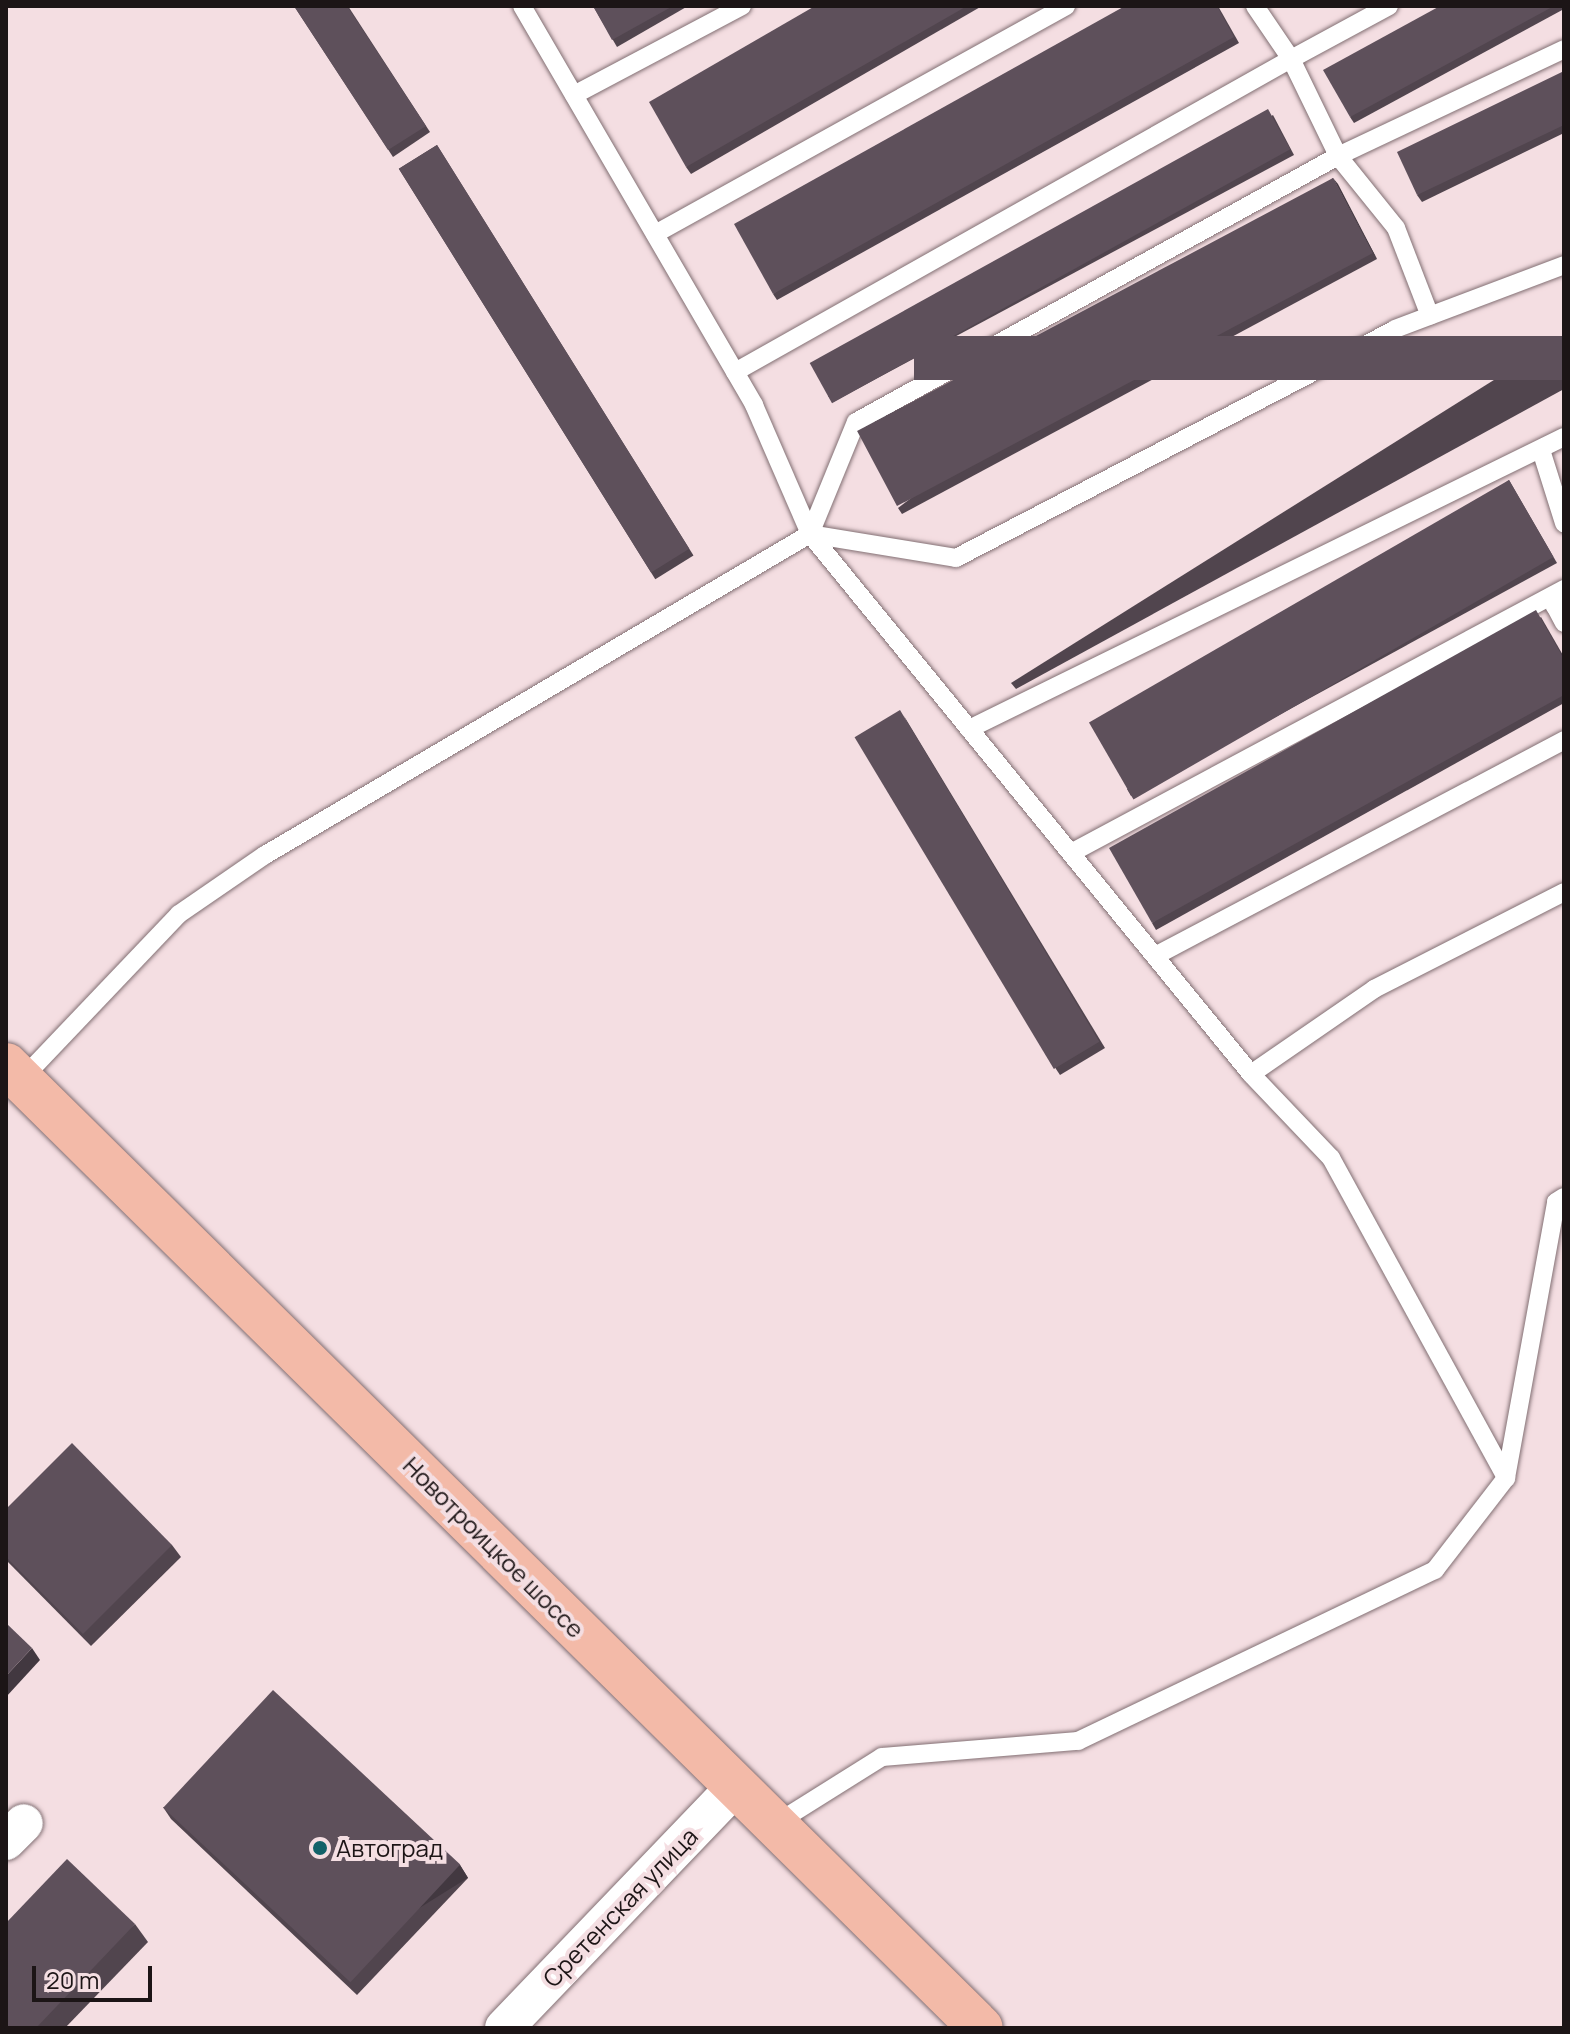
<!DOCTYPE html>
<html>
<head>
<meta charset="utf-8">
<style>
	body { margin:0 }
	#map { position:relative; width:1570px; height:2034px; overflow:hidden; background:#f4dee2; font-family:Manrope,sans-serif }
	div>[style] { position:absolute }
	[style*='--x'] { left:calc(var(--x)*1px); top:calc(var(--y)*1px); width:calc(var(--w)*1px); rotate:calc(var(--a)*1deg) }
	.roads { filter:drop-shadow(0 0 2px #826f73) drop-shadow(0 0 2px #826f73) }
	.service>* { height:18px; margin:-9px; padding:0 9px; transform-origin:9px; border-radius:9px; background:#fff }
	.minor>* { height:38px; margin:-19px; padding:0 19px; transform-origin:19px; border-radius:19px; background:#fff }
	.primary>* { height:44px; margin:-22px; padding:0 22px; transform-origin:22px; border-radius:22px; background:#f3baa8 }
	.wall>* { inset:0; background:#51454e; transform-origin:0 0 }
	.shaded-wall>* { inset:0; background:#423840; transform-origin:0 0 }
	.building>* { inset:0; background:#5e505b; transform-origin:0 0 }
	.dots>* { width:22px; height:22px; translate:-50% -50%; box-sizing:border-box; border:4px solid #f4dee2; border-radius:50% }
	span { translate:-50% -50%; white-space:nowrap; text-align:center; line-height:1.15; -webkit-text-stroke:8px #f4dee2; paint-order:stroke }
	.street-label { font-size:24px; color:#1c1516 }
	.poi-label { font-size:24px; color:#1c1516 }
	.left { translate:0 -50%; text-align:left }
	.frame { position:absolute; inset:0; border:8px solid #1c1516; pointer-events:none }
	.scale { position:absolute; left:32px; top:1966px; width:120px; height:36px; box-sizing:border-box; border:4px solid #1c1516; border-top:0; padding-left:10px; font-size:24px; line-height:28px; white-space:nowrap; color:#1c1516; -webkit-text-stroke:6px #f4dee2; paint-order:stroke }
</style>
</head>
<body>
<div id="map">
	<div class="roads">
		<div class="service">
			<i style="--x:522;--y:6;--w:462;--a:59.8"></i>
			<i style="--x:754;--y:405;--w:141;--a:66.5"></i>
			<i style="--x:810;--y:534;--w:148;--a:9.3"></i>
			<i style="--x:956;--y:558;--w:495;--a:-27.5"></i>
			<i style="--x:1395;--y:329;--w:181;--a:-20.7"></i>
			<i style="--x:1389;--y:6;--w:111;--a:151.6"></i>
			<i style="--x:1291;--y:59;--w:108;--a:64.1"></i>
			<i style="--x:1338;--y:156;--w:92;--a:51.1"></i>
			<i style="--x:1396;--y:228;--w:94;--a:68.9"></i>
			<i style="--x:574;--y:95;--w:190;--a:-27.9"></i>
			<i style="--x:655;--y:234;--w:470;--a:-29"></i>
			<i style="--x:735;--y:372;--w:638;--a:-29.38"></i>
			<i style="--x:1291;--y:59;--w:64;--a:-124.2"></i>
			<i style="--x:1541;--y:450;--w:77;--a:72.5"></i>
			<i style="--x:810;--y:534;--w:697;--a:50.76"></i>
			<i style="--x:1251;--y:1074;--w:116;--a:46.4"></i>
			<i style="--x:1331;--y:1158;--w:365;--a:61.3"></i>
			<i style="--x:1564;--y:597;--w:13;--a:135"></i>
			<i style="--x:1555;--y:606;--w:19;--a:62"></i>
			<i style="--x:969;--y:729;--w:663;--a:-26.14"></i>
			<i style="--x:1071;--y:853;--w:559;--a:-28.17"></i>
			<i style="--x:1155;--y:956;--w:463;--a:-27.8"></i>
			<i style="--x:1251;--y:1074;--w:150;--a:-34.6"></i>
			<i style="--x:1374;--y:989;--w:213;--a:-27"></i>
			<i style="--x:21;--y:1080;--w:229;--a:-46.4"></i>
			<i style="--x:179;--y:914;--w:104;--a:-34.5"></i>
			<i style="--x:265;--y:855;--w:633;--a:-30.5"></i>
			<i style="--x:810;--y:534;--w:121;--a:-67.7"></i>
			<i style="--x:856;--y:422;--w:551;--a:-28.89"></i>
			<i style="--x:1338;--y:156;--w:250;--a:-25.3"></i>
			<i style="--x:775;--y:1824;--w:126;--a:-32.1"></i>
			<i style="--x:882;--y:1757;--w:197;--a:-4.7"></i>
			<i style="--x:1078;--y:1741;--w:396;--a:-25.6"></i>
			<i style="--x:1435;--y:1570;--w:116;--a:-52.3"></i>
			<i style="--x:1506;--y:1478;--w:280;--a:-79.7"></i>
			<i style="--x:1556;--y:1202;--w:9;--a:-32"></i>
		</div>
		<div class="minor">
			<i style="--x:6;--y:1841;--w:25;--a:-45"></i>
			<i style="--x:504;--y:2028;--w:335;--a:-46.2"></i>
		</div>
		<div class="primary">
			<i style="--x:6;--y:1065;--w:1370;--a:44.65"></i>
		</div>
	</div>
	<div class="wall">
		<i style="clip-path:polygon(294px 6px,348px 6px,430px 132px,393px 157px)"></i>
		<i style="clip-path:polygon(593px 6px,688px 6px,617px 47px)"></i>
		<i style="clip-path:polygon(815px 6px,982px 6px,691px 174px,686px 167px)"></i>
		<i style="clip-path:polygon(1125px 6px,1218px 6px,1239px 43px,777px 300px,773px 294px)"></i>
		<i style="clip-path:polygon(1440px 6px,1564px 6px,1564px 9px,1354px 123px,1350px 117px)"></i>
		<i style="clip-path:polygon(1564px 71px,1564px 133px,1422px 202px,1417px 195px)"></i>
		<i style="clip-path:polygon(1273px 115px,1294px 155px,833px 402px,828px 396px)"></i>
		<i style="left:437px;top:145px;width:484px;height:45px;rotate:58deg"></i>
		<i style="clip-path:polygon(1333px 178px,1377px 259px,902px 514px,898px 508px)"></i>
		<i style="clip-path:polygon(1564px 336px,1564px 389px,1016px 689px,1011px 683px)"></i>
		<i style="clip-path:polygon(1509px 480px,1557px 563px,1131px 796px,1127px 789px)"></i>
		<i style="clip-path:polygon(1541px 617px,1564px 657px,1564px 703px,1156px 930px,1152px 923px)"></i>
		<i style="clip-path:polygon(904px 716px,1105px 1048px,1060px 1075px,1056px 1069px)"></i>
		<i style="clip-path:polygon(6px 1509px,172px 1545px,181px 1557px,91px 1646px,6px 1560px)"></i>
		<i style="clip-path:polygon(163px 1807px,460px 1865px,468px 1878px,357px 1995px,171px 1819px)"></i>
		<i style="clip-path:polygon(135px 1924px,148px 1942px,65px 2028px,6px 2028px)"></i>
	</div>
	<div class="shaded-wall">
		<i style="clip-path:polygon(1333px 178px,1338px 184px,1377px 259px,1373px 253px)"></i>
		<i style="clip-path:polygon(32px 1648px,40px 1660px,6px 1697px,6px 1676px)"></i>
		<i style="left:460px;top:1865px;width:15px;height:162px;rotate:58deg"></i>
	</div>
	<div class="building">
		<i style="clip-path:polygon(294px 6px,347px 6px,426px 126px,388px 150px)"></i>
		<i style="clip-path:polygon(593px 6px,673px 6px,612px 40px)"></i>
		<i style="clip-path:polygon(815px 6px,967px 6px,686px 167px,649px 102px)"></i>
		<i style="clip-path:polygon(1125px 6px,1217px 6px,1234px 37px,773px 294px,734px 224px)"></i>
		<i style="clip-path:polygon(1440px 6px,1554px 6px,1350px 117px,1323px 70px)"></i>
		<i style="clip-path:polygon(1564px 71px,1564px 125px,1417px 195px,1397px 152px)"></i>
		<i style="left:1268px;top:109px;width:46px;height:524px;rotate:61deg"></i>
		<i style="left:437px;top:145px;width:476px;height:45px;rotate:58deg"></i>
		<i style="left:1333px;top:178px;width:85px;height:539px;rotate:62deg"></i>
		<i style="left:1564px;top:336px;width:44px;height:650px;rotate:90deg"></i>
		<i style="left:1509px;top:480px;width:89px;height:485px;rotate:60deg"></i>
		<i style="clip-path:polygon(1536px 610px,1564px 659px,1564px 695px,1152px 923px,1109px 848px)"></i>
		<i style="left:900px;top:710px;width:387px;height:53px;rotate:59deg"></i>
		<i style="clip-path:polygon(72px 1443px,172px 1545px,83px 1634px,6px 1557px,6px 1509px)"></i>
		<i style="clip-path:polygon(6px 1623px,32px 1648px,6px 1676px)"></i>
		<i style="left:273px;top:1690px;width:256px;height:161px;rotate:43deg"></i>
		<i style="clip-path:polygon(67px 1859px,135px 1924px,36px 2028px,6px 2028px,6px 1923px)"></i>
	</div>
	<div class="dots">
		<i style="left:320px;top:1848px;background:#126269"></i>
	</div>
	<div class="street-label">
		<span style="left:494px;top:1547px;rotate:45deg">Новотроицкое шоссе</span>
		<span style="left:620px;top:1907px;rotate:-46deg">Сретенская улица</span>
	</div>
	<div class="poi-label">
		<span class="left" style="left:336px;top:1848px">Автоград</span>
	</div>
	<div class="frame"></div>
	<div class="scale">20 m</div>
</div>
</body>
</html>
